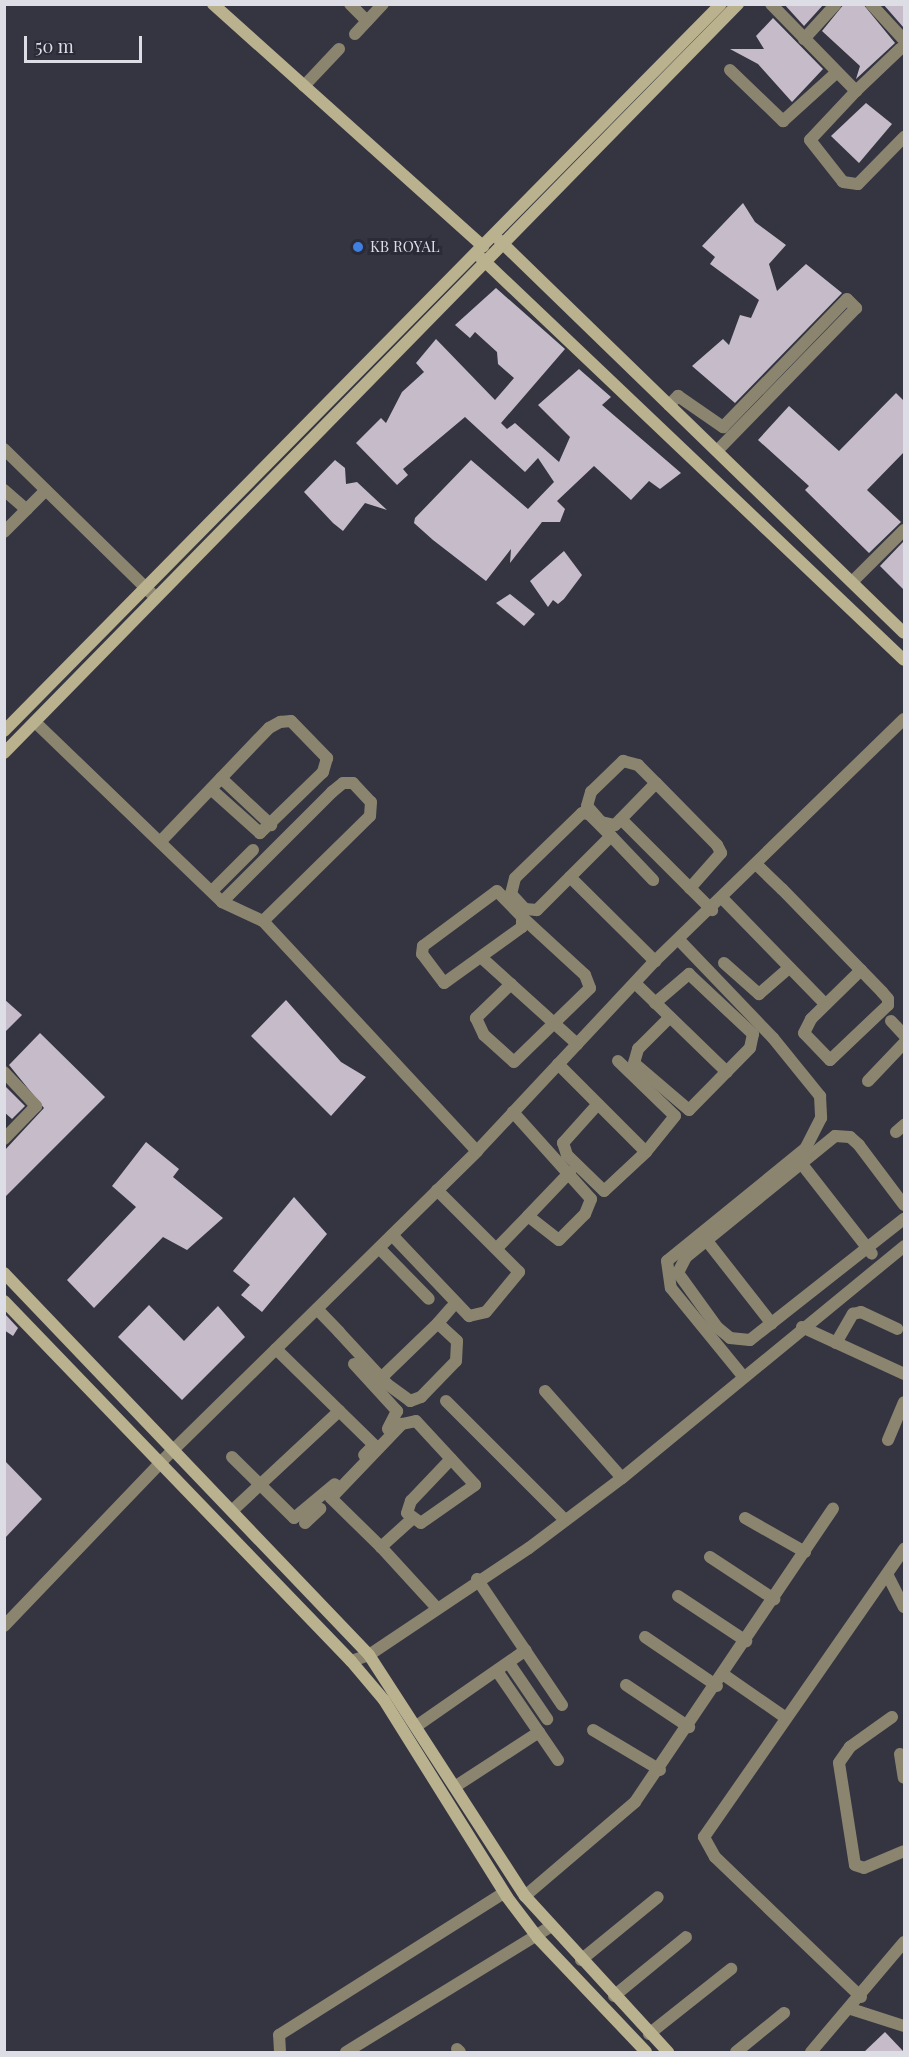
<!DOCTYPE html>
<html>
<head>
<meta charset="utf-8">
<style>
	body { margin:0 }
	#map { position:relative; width:909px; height:2057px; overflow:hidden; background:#343541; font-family:"Playfair Display",serif }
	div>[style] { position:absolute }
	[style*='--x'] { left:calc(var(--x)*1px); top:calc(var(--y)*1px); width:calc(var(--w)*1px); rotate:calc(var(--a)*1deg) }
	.building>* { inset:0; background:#c6bcc9 }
	.street>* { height:12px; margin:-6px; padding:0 6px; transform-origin:6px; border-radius:6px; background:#8b8570 }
	.secondary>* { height:12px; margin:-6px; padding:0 6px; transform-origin:6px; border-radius:6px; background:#bab18f }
	.dots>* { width:16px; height:16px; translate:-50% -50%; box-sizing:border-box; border:3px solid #2a2b37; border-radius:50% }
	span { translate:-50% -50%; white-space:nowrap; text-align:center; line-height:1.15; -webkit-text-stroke:6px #2a2b37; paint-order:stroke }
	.poi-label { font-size:15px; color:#dcdde5 }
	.left { translate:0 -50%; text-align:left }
	.frame { position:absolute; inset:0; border:6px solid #dcdde5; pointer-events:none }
	.scale { position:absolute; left:24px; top:36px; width:118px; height:27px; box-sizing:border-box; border:3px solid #dcdde5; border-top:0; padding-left:8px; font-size:18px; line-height:21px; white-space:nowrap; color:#dcdde5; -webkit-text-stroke:4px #2a2b37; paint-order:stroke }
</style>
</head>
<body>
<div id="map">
	<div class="building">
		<i style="clip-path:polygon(784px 4px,824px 4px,804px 26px)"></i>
		<i style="clip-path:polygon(844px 4px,863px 4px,895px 43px,856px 79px,860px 66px,822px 31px)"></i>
		<i style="clip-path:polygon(883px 4px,904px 4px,904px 28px)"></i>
		<i style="clip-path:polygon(773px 18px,823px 69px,792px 102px,758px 64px,730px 49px,764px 49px,756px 36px)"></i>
		<i style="clip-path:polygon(866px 103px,892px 124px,859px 163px,831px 136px)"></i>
		<i style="clip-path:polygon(743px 203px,755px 222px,786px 245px,769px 264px,777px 291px,806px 264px,842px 293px,735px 403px,692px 366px,723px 339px,729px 345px,740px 315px,751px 318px,759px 300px,710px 264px,715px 257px,702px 246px)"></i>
		<i style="clip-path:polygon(496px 288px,565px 349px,501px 423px,507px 429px,515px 423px,559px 462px,570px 437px,538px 405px,579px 369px,611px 397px,602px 405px,681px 473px,660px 489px,649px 481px,631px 500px,594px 466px,557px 501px,565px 509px,560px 522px,542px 522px,510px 563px,511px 549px,486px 581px,433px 540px,414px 523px,415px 518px,471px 460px,528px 509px,554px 482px,538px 458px,525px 472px,465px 417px,403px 469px,408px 475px,397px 485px,356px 443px,381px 418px,386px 423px,402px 392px,424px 372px,416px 363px,436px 339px,495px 400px,514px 378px,498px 364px,497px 352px,475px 332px,470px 338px,455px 325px)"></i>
		<i style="clip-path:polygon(896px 393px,904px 401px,904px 452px,867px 490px,901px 522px,869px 553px,805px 490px,809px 486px,758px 440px,789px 406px,839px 451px)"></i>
		<i style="clip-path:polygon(335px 460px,345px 468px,346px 484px,357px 482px,387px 510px,365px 503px,343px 531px,333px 523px,304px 492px)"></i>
		<i style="clip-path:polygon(904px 541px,904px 590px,880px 566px)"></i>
		<i style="clip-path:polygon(564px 551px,582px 575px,564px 599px,558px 604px,553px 600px,548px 607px,530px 581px)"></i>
		<i style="clip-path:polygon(510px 594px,535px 614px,524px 626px,496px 603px)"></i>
		<i style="clip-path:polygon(4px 999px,22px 1015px,4px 1033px)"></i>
		<i style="clip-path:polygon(286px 1000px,341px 1062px,366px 1077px,331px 1116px,251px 1036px)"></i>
		<i style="clip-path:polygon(40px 1033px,105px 1097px,4px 1198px,4px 1151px,44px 1108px,9px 1065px)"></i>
		<i style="clip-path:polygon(4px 1085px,25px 1106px,12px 1119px,4px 1112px)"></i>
		<i style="clip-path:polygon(146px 1142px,179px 1169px,173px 1177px,223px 1218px,187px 1250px,163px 1237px,94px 1308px,67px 1280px,136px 1207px,112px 1186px)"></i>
		<i style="clip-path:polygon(294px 1197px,327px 1234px,262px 1312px,241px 1295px,250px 1285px,233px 1271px)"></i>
		<i style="clip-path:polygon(149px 1305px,184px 1341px,218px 1306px,245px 1337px,182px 1400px,118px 1337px)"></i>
		<i style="clip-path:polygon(4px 1313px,18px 1328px,13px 1336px,4px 1330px)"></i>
		<i style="clip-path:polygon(4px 1460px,42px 1499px,4px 1539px)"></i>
		<i style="clip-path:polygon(885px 2032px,904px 2052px,864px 2052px)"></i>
	</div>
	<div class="street">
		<i style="--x:350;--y:4;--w:24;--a:45"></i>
		<i style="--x:771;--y:4;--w:122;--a:45.7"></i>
		<i style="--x:856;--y:91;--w:67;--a:133.2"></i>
		<i style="--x:810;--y:140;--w:53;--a:51.8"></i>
		<i style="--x:843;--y:182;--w:15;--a:8"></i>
		<i style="--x:858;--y:184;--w:66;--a:-45.6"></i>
		<i style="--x:871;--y:4;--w:49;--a:47.5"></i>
		<i style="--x:355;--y:34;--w:41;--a:-47"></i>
		<i style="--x:804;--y:39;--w:47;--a:-47.6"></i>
		<i style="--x:730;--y:70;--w:74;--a:43.9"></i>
		<i style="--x:783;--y:121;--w:73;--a:-42.2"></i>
		<i style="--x:304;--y:86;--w:51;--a:-46.6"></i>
		<i style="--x:856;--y:91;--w:61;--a:-43.7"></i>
		<i style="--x:669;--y:405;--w:13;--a:-45"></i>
		<i style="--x:678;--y:396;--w:55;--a:34.6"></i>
		<i style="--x:723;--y:427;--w:178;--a:-45.9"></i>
		<i style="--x:847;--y:299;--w:13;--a:45"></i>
		<i style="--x:856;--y:308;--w:199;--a:134.2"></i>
		<i style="--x:4;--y:449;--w:206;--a:44.4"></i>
		<i style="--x:4;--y:490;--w:30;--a:41"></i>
		<i style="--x:4;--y:532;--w:59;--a:-45"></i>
		<i style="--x:852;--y:582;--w:74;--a:-45"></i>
		<i style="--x:35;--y:722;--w:260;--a:43.9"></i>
		<i style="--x:222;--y:902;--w:45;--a:24.9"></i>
		<i style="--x:263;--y:921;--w:314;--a:47.1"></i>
		<i style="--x:221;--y:778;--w:69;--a:43.2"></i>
		<i style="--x:656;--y:783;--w:59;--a:134.3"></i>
		<i style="--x:615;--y:825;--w:14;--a:-168"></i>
		<i style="--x:601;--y:822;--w:21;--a:-131"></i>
		<i style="--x:587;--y:806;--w:15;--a:-74"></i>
		<i style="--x:591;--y:792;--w:45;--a:-44.1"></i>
		<i style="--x:623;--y:761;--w:16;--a:15"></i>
		<i style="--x:638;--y:765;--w:25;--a:45"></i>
		<i style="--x:656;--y:783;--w:87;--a:45.5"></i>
		<i style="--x:717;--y:845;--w:9;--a:63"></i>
		<i style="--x:721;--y:853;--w:47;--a:131.5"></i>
		<i style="--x:621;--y:819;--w:129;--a:45"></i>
		<i style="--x:611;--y:836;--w:105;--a:135"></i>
		<i style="--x:537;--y:910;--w:12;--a:-175"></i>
		<i style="--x:525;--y:909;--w:21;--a:-133"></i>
		<i style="--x:511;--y:894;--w:16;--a:-76"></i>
		<i style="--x:515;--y:878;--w:93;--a:-44.1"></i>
		<i style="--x:582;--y:813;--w:7;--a:8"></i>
		<i style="--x:589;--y:814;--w:31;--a:45"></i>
		<i style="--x:611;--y:836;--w:61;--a:46.3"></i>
		<i style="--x:160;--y:842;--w:158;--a:-46.3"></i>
		<i style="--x:269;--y:728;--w:13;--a:-29"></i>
		<i style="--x:280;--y:722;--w:11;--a:-5"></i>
		<i style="--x:291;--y:721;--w:52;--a:45.8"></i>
		<i style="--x:327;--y:758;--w:15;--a:106"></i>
		<i style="--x:323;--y:772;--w:88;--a:135.9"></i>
		<i style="--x:260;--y:833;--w:66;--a:-138.1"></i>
		<i style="--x:757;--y:865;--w:35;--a:44"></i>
		<i style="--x:782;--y:889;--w:144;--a:45.8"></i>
		<i style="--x:882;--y:992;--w:9;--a:49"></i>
		<i style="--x:888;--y:999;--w:6;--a:90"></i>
		<i style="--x:888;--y:1005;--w:80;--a:136.5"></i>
		<i style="--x:830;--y:1060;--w:37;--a:-134"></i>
		<i style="--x:804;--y:1033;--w:16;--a:-63"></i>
		<i style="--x:811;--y:1019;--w:70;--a:-44.4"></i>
		<i style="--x:570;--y:877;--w:120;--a:44.7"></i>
		<i style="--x:212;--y:891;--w:58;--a:-45"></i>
		<i style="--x:497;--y:891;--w:36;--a:46"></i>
		<i style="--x:522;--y:917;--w:10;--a:90"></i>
		<i style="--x:522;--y:927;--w:96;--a:144.3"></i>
		<i style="--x:444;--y:983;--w:36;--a:-127"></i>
		<i style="--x:422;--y:954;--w:8;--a:-83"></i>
		<i style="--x:423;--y:946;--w:92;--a:-36.6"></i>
		<i style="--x:723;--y:899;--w:146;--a:45.8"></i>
		<i style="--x:222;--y:902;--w:156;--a:-45"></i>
		<i style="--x:332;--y:792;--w:14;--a:-39"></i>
		<i style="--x:343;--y:783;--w:10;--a:0"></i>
		<i style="--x:353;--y:783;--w:26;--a:47"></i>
		<i style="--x:371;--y:802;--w:14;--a:94"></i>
		<i style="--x:370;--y:816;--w:150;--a:135.5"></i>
		<i style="--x:679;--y:940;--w:136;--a:46.2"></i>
		<i style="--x:773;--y:1038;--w:75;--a:51"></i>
		<i style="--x:820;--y:1096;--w:22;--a:87"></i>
		<i style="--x:821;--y:1118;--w:34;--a:117"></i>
		<i style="--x:806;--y:1148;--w:179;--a:140.9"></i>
		<i style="--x:667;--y:1261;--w:27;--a:82"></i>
		<i style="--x:671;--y:1288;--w:112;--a:50.8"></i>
		<i style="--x:483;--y:959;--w:127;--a:42.1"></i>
		<i style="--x:724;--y:963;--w:47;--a:41.5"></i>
		<i style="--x:759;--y:994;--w:40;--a:-41"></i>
		<i style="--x:635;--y:983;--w:128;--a:44.1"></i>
		<i style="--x:511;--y:984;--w:49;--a:135.8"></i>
		<i style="--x:476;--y:1018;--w:19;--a:65"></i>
		<i style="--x:484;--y:1035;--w:40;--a:42"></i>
		<i style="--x:514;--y:1062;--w:106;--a:-44.2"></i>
		<i style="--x:590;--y:988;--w:14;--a:-111"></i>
		<i style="--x:585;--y:975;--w:86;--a:-137.4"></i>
		<i style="--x:655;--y:1003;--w:45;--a:-40.5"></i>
		<i style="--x:689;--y:974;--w:88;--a:43.2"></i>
		<i style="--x:753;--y:1034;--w:14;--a:102"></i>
		<i style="--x:750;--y:1048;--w:87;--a:134.5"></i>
		<i style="--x:689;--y:1110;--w:72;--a:-139.5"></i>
		<i style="--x:634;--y:1063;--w:15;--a:-74"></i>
		<i style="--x:638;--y:1049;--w:45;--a:-45"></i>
		<i style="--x:891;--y:1021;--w:19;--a:47"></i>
		<i style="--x:618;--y:1061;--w:79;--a:44"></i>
		<i style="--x:675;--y:1116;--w:46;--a:128.9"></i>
		<i style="--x:558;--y:1064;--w:124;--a:45"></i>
		<i style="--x:646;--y:1152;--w:57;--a:137.1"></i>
		<i style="--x:604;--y:1191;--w:52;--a:-135.8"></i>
		<i style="--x:567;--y:1155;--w:13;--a:-108"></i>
		<i style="--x:563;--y:1143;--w:52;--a:-48.1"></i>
		<i style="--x:4;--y:1072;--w:47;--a:46.7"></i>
		<i style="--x:36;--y:1106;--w:46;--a:134.1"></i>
		<i style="--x:868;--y:1081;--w:52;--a:-46.5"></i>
		<i style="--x:896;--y:1132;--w:11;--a:-41"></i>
		<i style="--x:801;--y:1163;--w:115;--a:52"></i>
		<i style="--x:904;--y:1205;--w:75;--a:-126.9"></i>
		<i style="--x:859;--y:1145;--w:12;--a:-138"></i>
		<i style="--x:850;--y:1137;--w:15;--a:-176"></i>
		<i style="--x:835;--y:1136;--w:192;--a:140.9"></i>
		<i style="--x:686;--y:1257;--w:18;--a:117"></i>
		<i style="--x:678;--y:1273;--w:67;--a:54.2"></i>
		<i style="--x:717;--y:1327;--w:17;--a:40"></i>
		<i style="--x:730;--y:1338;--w:20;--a:6"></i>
		<i style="--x:750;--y:1340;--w:196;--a:-38.2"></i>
		<i style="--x:528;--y:1216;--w:61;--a:-46.3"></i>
		<i style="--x:392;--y:1235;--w:112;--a:46.5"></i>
		<i style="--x:469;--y:1316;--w:17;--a:-13"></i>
		<i style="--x:486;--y:1312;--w:52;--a:-50.5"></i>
		<i style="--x:519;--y:1272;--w:116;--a:-135"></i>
		<i style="--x:707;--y:1241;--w:105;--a:51.9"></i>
		<i style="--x:498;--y:1247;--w:43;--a:-45.9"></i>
		<i style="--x:528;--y:1216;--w:39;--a:38"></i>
		<i style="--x:559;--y:1240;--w:37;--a:-45"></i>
		<i style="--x:585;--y:1214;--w:16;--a:-68"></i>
		<i style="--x:591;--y:1199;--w:117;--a:-131.9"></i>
		<i style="--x:379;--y:1248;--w:71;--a:45.6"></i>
		<i style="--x:317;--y:1309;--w:32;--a:46"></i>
		<i style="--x:339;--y:1332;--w:71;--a:47.3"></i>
		<i style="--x:387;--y:1384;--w:29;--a:36"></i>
		<i style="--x:410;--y:1401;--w:12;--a:-20"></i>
		<i style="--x:421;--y:1397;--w:50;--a:-45.8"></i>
		<i style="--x:456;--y:1361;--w:20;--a:-87"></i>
		<i style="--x:457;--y:1341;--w:26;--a:-137"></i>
		<i style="--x:438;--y:1323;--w:79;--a:136"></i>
		<i style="--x:438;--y:1323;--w:20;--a:-49"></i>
		<i style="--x:802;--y:1327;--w:112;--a:24.7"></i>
		<i style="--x:836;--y:1343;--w:34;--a:-60"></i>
		<i style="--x:853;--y:1314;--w:8;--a:-14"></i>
		<i style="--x:861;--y:1312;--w:40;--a:25"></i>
		<i style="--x:276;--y:1349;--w:137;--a:44.4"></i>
		<i style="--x:374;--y:1445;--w:14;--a:135"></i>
		<i style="--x:354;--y:1364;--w:64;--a:47.5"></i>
		<i style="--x:397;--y:1411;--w:20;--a:117"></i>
		<i style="--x:545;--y:1391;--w:116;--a:48.5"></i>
		<i style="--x:446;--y:1401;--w:168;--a:45"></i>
		<i style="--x:888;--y:1440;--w:41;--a:-67.2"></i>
		<i style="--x:232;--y:1457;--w:87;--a:44.5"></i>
		<i style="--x:294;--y:1518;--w:53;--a:-39.7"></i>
		<i style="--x:234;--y:1509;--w:144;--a:-43"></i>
		<i style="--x:745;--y:1518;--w:69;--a:29.5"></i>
		<i style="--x:412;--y:1519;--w:42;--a:137.9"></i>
		<i style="--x:381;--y:1547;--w:80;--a:47.5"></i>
		<i style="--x:305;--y:1523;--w:21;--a:-43"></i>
		<i style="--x:381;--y:1547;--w:70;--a:-135.6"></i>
		<i style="--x:331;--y:1498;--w:103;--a:-46.2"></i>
		<i style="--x:402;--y:1424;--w:14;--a:-12"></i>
		<i style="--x:416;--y:1421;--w:87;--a:47.3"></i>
		<i style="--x:475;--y:1485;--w:66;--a:144.9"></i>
		<i style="--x:421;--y:1523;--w:17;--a:-144"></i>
		<i style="--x:407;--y:1513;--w:13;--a:-72"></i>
		<i style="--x:411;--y:1501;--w:58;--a:-46.4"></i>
		<i style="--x:710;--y:1557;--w:77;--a:33.3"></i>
		<i style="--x:887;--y:1574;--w:37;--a:63"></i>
		<i style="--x:477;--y:1579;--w:152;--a:56"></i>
		<i style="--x:678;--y:1596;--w:82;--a:33.5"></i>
		<i style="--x:4;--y:1626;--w:230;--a:-46.2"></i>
		<i style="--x:163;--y:1460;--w:441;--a:-44.5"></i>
		<i style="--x:477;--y:1151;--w:260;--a:-46.9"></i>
		<i style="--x:655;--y:961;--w:347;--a:-44.2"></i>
		<i style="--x:645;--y:1637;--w:87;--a:34.2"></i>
		<i style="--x:351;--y:1661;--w:19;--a:-18"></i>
		<i style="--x:369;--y:1655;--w:192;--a:-33.8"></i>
		<i style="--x:529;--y:1548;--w:116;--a:-37"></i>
		<i style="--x:622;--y:1478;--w:365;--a:-39.4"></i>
		<i style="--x:509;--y:1663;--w:68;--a:55.8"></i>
		<i style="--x:497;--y:1671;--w:108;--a:55.6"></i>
		<i style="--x:724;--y:1675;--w:75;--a:34.7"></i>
		<i style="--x:626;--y:1685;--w:76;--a:33.7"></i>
		<i style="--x:892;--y:1717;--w:52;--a:144.5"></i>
		<i style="--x:850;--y:1747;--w:19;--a:125"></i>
		<i style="--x:839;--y:1763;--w:103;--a:81.1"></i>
		<i style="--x:855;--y:1865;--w:9;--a:18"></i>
		<i style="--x:864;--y:1868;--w:43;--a:-23"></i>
		<i style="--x:418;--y:1725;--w:131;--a:-34.8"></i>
		<i style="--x:593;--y:1730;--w:78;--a:30.8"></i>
		<i style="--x:900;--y:1754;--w:24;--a:81"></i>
		<i style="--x:456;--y:1786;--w:99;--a:-33"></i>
		<i style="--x:525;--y:1896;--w:145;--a:-40.5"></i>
		<i style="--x:635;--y:1802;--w:354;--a:-56"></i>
		<i style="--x:581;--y:1960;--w:99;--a:-39.3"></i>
		<i style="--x:614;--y:1996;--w:93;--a:-39.3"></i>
		<i style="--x:861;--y:1997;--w:202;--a:-136.2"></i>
		<i style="--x:715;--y:1857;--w:23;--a:-119"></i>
		<i style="--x:704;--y:1837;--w:351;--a:-55.2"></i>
		<i style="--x:851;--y:2009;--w:56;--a:17.8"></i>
		<i style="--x:649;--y:2034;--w:105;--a:-38.4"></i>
		<i style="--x:457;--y:2049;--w:4;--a:45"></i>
		<i style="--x:280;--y:2052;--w:17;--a:-93"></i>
		<i style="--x:279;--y:2035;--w:266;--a:-32.3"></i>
		<i style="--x:346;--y:2052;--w:239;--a:-31.5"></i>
		<i style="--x:736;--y:2052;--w:62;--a:-39.1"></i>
		<i style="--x:811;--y:2052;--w:144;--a:-49.8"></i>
	</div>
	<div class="secondary">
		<i style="--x:213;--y:4;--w:363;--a:41.9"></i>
		<i style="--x:499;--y:240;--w:564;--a:44.14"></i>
		<i style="--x:479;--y:256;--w:586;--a:43.55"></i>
		<i style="--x:4;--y:731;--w:1021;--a:-45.4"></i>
		<i style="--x:4;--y:753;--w:1049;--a:-45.58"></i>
		<i style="--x:4;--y:1273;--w:528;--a:46.3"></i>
		<i style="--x:369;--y:1655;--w:287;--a:57.1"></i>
		<i style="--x:525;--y:1896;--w:212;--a:47.5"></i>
		<i style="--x:4;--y:1301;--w:500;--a:46.05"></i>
		<i style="--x:351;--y:1661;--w:51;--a:49.8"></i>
		<i style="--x:384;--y:1700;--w:232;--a:58"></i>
		<i style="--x:507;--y:1897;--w:51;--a:52.9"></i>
		<i style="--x:538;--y:1938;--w:157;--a:46.5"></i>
	</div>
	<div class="dots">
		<i style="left:358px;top:247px;background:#3f7fe0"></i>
	</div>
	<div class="poi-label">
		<span class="left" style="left:370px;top:247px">KB ROYAL</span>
	</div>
	<div class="frame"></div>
	<div class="scale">50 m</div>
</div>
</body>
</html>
